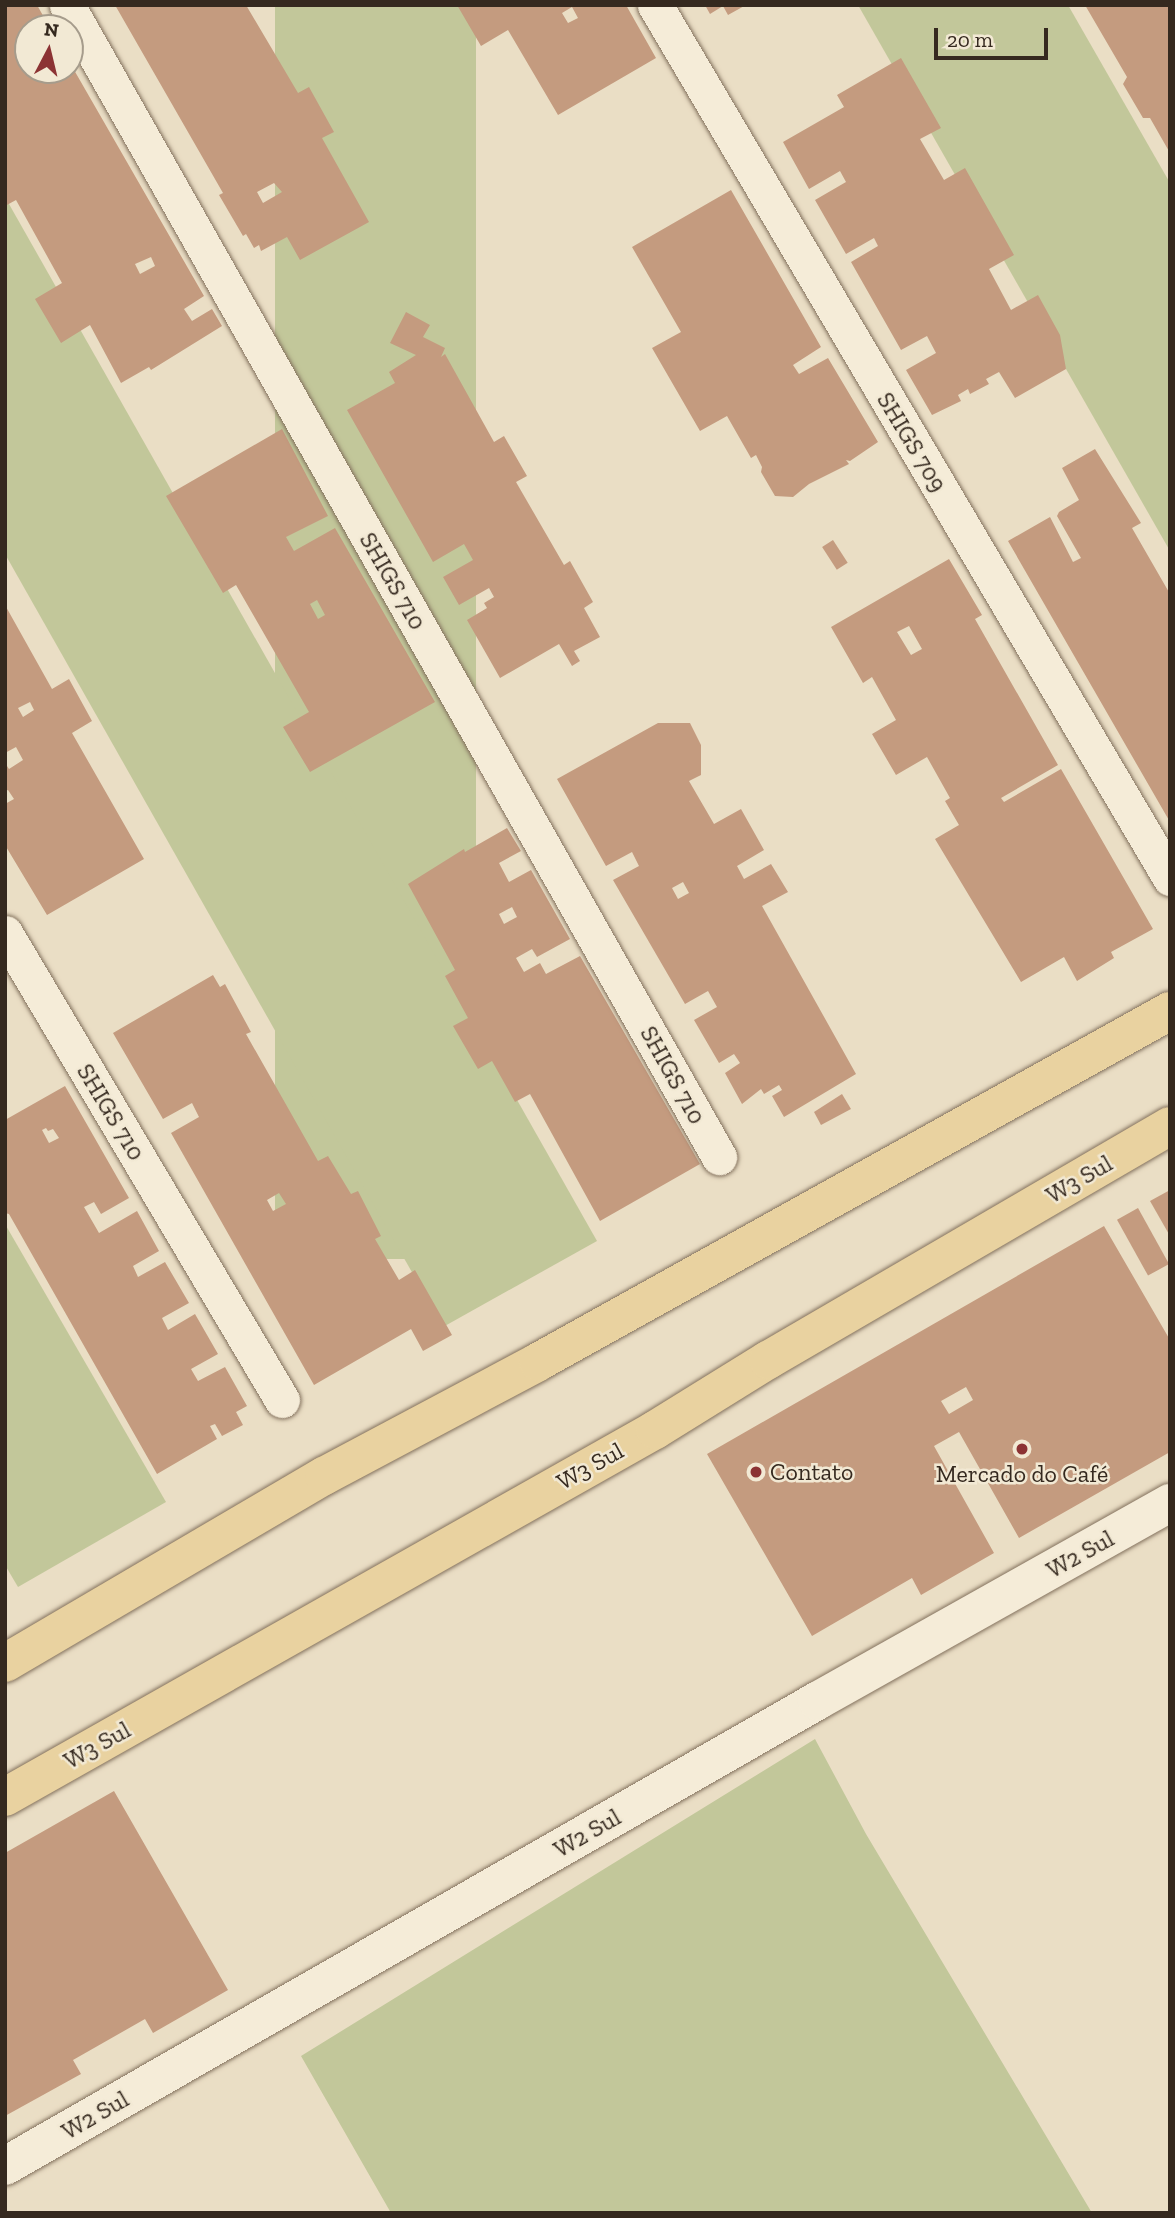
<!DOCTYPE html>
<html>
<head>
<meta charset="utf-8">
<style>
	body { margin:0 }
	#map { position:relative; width:1175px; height:2218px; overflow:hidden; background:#eadec5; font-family:"Zilla Slab",serif }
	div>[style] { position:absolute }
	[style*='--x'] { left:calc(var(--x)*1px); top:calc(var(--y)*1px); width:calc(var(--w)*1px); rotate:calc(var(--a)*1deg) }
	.green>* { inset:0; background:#c2c79a; transform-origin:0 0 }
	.building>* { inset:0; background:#c49b7f; transform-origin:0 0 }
	.roads { filter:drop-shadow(0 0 2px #83715d) drop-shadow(0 0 2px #83715d) }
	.street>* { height:35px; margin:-17.5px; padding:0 17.5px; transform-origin:17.5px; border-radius:17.5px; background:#f5ecd8 }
	.secondary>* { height:38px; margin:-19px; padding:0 19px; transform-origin:19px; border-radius:19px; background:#f5ecd8 }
	.primary>* { height:38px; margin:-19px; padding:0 19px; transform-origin:19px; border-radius:19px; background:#e9d2a0 }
	.dots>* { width:19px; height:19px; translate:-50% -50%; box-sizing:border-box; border:4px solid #f2e9d4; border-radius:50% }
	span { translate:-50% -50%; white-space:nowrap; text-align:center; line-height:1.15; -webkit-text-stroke:5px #f2e9d4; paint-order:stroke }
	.street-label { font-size:24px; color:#35291f }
	.poi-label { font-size:24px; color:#35291f }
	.left { translate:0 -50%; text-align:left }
	.frame { position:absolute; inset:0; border:7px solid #35291f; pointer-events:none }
	.north { position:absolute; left:14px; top:14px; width:70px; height:70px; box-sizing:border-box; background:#f2e9d4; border:2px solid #a69c8c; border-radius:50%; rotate:7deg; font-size:19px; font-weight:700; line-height:28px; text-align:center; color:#35291f }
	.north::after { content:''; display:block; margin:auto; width:24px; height:32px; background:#8c3334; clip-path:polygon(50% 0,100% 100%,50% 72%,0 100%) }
	.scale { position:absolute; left:934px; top:28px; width:114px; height:32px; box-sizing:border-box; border:4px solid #35291f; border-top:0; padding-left:9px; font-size:21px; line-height:24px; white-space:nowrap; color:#35291f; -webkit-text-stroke:5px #f2e9d4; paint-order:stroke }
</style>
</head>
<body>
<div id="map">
	<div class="green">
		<i style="left:275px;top:5px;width:201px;height:1254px"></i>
		<i style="clip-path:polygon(858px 5px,1068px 5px,1170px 183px,1170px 551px)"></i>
		<i style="clip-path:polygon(5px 197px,597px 1241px,443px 1327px,5px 554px)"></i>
		<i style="clip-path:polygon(5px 1224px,166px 1502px,18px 1587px,5px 1565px)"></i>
		<i style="clip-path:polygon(815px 1739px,866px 1834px,1092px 2213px,391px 2213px,301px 2056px)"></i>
	</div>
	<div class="building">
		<i style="clip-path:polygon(evenodd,5px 5px,37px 5px,50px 28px,28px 28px,28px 70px,70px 70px,70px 63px,204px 296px,184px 309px,192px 321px,212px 309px,222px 326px,151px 370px,149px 367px,121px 383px,90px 325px,61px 343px,35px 299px,62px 283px,16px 200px,5px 206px,5px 5px,151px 257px,155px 266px,140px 274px,135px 264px,151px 257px)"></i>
		<i style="clip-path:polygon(evenodd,115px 5px,246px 5px,298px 93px,309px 87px,334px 132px,322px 138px,369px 222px,300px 260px,287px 237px,261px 251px,259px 245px,254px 248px,246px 234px,243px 236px,219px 195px,223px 193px,115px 5px,274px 183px,282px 192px,263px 203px,257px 192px,274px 183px)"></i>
		<i style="clip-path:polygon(evenodd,457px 5px,626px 5px,656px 58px,558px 115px,508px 30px,481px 46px,457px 5px,572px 7px,578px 18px,568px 23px,562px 13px,572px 7px)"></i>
		<i style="clip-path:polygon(705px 5px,746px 5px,728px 15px,723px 6px,710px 14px)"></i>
		<i style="clip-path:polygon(1085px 5px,1170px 5px,1170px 153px,1150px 118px,1143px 118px,1123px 84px,1127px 77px)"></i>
		<i style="clip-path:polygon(901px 58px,941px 128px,920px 139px,944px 180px,965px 168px,1014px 255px,989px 269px,1011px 310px,1038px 295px,1060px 335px,1066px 369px,1015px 398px,999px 372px,986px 379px,989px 384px,970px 394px,968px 389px,958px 395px,961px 401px,932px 415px,906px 370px,936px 353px,927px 336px,901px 350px,851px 262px,878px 246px,874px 238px,846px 254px,815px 200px,846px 182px,840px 171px,809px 189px,783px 142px,844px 107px,837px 95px)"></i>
		<i style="clip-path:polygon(731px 190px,821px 347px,793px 365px,799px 374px,828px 358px,878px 442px,850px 461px,846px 460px,849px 464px,809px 484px,793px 497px,775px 496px,761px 472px,762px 467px,756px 455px,751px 458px,727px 416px,700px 431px,652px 348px,681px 332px,632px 247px)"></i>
		<i style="clip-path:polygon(406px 312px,430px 325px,423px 337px,445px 348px,441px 357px,445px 354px,494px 442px,504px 436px,527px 476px,516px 482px,564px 565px,570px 561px,593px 602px,584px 608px,600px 637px,574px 651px,580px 661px,572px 666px,559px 644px,500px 678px,467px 620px,487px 608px,484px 603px,494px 597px,489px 588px,459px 605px,443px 577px,473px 560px,464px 544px,433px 562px,347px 410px,395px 383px,389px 372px,416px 355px,390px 343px)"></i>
		<i style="clip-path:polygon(evenodd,282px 429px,328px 516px,286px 537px,294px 551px,335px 528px,435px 702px,310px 772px,283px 727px,309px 712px,236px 585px,223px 593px,166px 496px,282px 429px,317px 600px,325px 615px,318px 619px,310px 604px,317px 600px)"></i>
		<i style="clip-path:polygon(1095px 449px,1141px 523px,1132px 528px,1170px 594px,1170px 822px,1008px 541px,1050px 517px,1073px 562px,1081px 558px,1057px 516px,1059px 512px,1079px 500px,1062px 468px)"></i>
		<i style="left:833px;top:540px;width:27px;height:13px;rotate:57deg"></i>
		<i style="clip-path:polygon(evenodd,949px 559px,982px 615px,975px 619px,1058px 765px,1001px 798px,1004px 802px,1061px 769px,1153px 929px,1111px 952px,1114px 958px,1077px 981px,1064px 957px,1021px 982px,935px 839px,959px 825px,945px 801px,950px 798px,927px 757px,896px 775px,872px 734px,896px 720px,872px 677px,863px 683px,831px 627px,949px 559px,909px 626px,922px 649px,911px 655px,897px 632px,909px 626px)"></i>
		<i style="clip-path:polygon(evenodd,5px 605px,52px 689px,69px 679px,92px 721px,72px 733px,144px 859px,47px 915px,5px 845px,5px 804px,14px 799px,8px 790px,5px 791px,5px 763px,9px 769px,23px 760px,16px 747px,5px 753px,5px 605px,30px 702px,34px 710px,23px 717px,18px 708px,30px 702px)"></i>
		<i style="clip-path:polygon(evenodd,658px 723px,690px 723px,701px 745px,701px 775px,689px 781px,714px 824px,741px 809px,764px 850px,737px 866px,744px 879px,771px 864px,788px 892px,762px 906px,856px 1074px,784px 1117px,772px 1096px,782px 1090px,779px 1085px,764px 1094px,761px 1089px,742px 1104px,725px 1073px,740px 1063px,734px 1054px,719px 1063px,694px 1020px,717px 1007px,708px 991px,685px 1004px,613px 880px,639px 866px,632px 852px,606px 866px,557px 779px,658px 723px,683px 882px,689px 893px,678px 899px,672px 888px,683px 882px)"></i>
		<i style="clip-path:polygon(evenodd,507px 828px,521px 851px,499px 863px,509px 882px,531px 870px,570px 939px,537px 957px,532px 949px,516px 958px,524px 972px,540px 963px,546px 974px,580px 956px,700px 1164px,600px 1221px,530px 1094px,515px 1102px,492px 1061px,478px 1069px,453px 1026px,468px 1018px,445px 976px,455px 970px,408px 884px,464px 849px,465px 852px,507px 828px,512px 907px,517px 917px,504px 924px,499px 914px,512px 907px)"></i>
		<i style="clip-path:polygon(evenodd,213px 975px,220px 987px,225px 984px,251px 1032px,246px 1034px,318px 1161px,328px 1156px,351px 1194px,358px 1191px,381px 1236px,375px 1239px,399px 1280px,415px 1270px,452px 1335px,423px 1351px,411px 1329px,314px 1385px,171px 1133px,199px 1117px,192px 1103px,163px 1119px,113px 1033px,213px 975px,279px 1193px,286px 1204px,273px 1211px,267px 1200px,279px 1193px)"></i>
		<i style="clip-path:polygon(evenodd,65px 1086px,129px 1198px,101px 1214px,94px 1202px,84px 1207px,99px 1233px,137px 1211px,159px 1251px,133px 1266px,138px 1277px,165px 1262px,189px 1303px,162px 1318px,168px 1330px,195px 1314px,218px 1354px,191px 1369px,198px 1381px,225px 1367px,247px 1406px,236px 1412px,243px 1425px,222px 1436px,215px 1424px,210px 1426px,217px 1439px,157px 1474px,9px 1214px,5px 1213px,5px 1120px,65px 1086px,46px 1128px,48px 1131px,53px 1129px,59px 1138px,49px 1143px,42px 1130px,46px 1128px)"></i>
		<i style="clip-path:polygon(842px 1094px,851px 1109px,821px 1125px,814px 1112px)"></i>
		<i style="clip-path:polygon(1170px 1190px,1170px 1236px,1150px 1201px)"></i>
		<i style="left:1138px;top:1208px;width:64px;height:24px;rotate:61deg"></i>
		<i style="clip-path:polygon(evenodd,1104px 1226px,1170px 1340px,1170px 1452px,1019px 1538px,959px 1432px,934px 1446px,994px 1553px,921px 1595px,912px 1578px,812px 1636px,707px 1454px,1104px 1226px,966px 1387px,973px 1400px,949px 1414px,941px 1401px,966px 1387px)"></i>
		<i style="clip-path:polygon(114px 1791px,228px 1990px,153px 2033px,145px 2019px,73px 2060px,81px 2074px,5px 2116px,5px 1853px)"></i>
	</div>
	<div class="roads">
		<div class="street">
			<i style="--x:67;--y:5;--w:1324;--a:60.49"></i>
			<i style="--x:655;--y:5;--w:1014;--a:59.46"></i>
			<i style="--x:5;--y:933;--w:543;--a:59.33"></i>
		</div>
		<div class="secondary">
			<i style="--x:5;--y:2166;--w:936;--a:-29.8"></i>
			<i style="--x:817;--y:1701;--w:405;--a:-29.3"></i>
		</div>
		<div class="primary">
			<i style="--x:5;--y:1663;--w:370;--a:-30.4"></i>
			<i style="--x:324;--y:1476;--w:242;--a:-28"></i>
			<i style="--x:538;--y:1362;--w:723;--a:-29.05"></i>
			<i style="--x:5;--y:1797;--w:746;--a:-29.45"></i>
			<i style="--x:655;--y:1430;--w:133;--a:-31.8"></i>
			<i style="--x:768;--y:1360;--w:465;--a:-30.2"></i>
		</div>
	</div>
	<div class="dots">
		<i style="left:1022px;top:1449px;background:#8c3334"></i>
		<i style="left:756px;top:1472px;background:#8c3334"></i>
	</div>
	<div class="street-label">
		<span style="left:912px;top:442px;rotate:59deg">SHIGS 709</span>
		<span style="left:393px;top:581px;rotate:60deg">SHIGS 710</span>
		<span style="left:673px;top:1075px;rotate:61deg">SHIGS 710</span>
		<span style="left:111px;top:1112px;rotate:59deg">SHIGS 710</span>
		<span style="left:1079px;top:1179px;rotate:-30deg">W3 Sul</span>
		<span style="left:590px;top:1466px;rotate:-29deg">W3 Sul</span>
		<span style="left:1080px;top:1554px;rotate:-29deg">W2 Sul</span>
		<span style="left:97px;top:1745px;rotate:-29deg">W3 Sul</span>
		<span style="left:587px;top:1833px;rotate:-30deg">W2 Sul</span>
		<span style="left:95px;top:2115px;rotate:-30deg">W2 Sul</span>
	</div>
	<div class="poi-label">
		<span class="left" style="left:770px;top:1472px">Contato</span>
		<span style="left:1022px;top:1474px">Mercado do Café</span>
	</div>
	<div class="frame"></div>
	<div class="north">N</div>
	<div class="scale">20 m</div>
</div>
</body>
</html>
